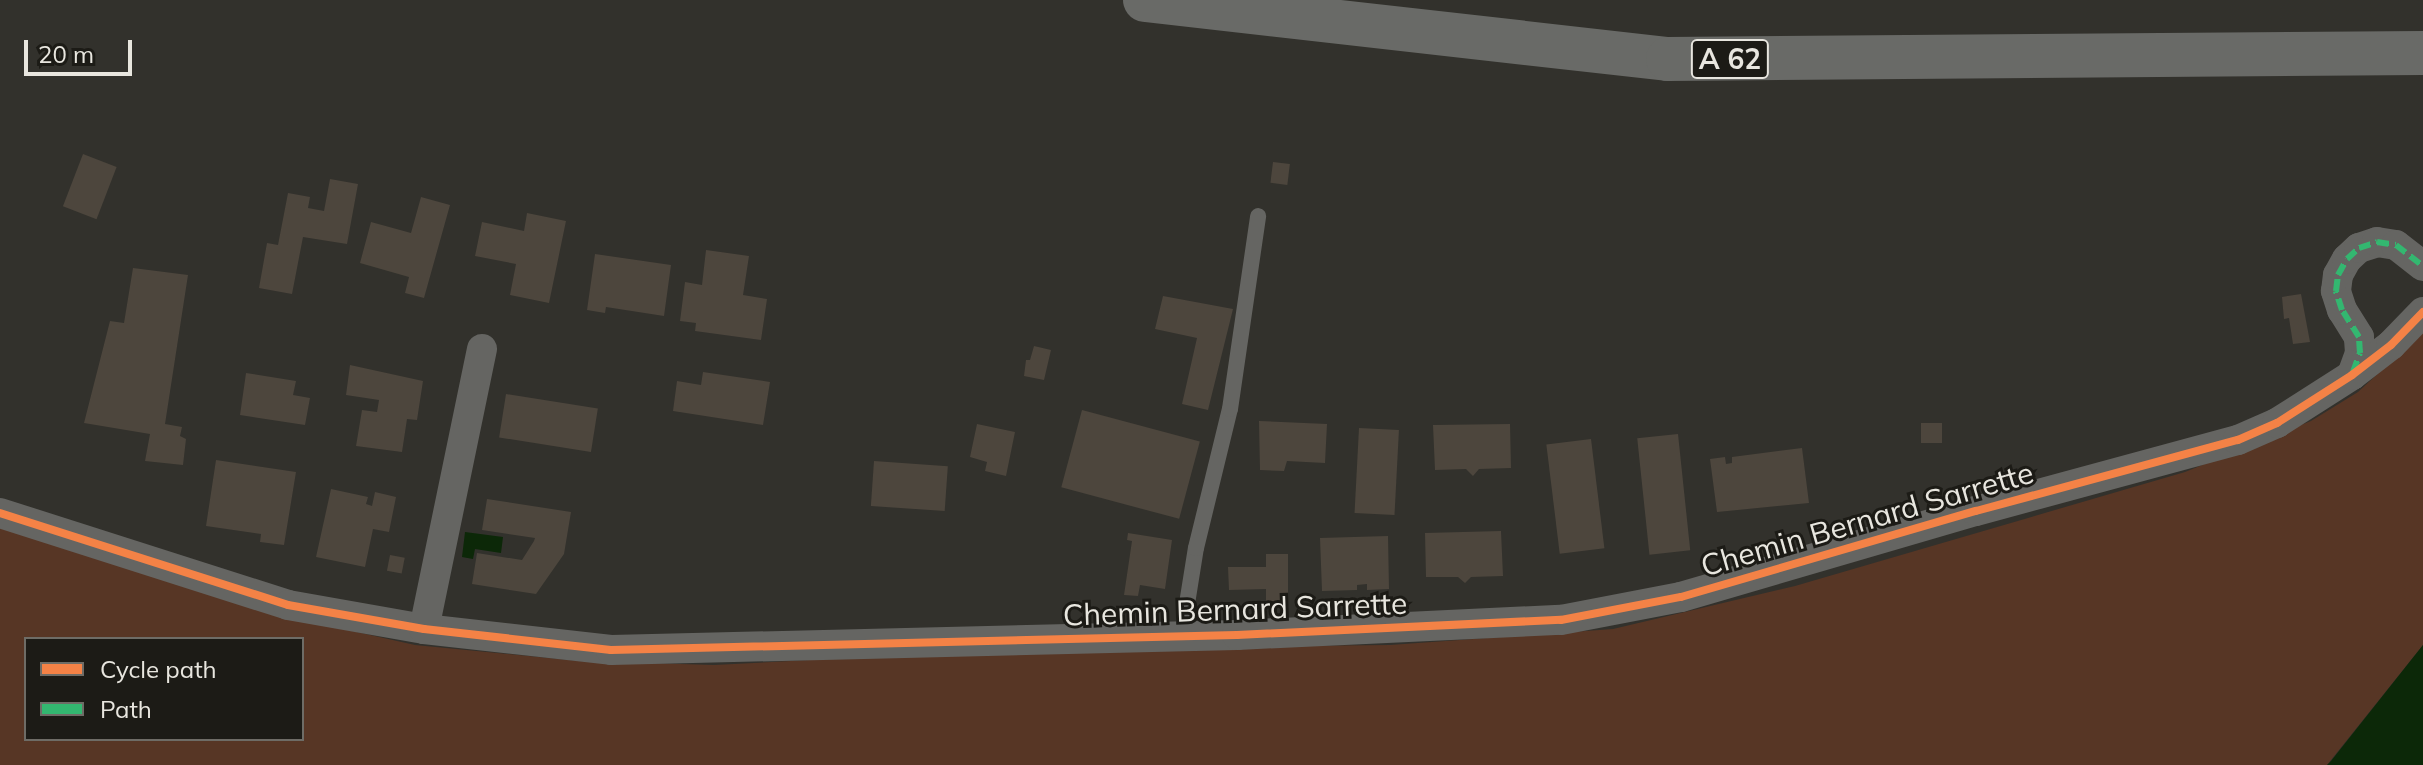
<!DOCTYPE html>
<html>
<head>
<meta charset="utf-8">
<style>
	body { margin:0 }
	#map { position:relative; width:2423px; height:765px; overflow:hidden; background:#32312c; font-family:Mulish,sans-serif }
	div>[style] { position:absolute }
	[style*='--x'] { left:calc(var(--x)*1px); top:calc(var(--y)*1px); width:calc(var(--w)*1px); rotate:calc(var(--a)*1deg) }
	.green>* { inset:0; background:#573625 }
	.water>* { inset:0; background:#0c2808 }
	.building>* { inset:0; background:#4d463d; transform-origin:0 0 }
	.service>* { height:16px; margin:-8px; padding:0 8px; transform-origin:8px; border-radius:8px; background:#656562 }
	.minor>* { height:30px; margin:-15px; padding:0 15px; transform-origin:15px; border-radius:15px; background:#656562 }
	.motorway>* { height:44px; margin:-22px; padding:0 22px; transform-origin:22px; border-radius:22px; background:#696a67 }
	.quiet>* { height:6px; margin-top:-3px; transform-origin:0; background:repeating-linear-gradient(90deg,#33b770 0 12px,transparent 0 18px) }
	.cycleway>* { height:8px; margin:-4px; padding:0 4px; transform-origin:4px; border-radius:4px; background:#f48246 }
	span { translate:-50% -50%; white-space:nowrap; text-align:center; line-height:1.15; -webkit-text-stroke:6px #1c1b16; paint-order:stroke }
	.shield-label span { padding:2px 6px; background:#1c1b16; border:2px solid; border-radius:6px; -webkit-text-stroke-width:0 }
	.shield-label { font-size:28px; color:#e8e6df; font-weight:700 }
	.street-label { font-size:30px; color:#e8e6df }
	.legend { position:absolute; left:24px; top:637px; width:280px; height:104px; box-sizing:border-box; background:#1c1b16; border:2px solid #6e6c66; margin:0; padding:10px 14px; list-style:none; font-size:24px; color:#e8e6df }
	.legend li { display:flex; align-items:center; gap:16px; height:40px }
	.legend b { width:40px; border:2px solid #6e6c66 }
	.scale { position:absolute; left:24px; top:40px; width:108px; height:36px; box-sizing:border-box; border:4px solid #e8e6df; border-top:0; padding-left:10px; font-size:24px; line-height:28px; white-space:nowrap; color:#e8e6df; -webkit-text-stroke:6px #1c1b16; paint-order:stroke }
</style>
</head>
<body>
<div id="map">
	<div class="green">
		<i style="clip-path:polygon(evenodd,2423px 332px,2423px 645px,2327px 765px,0 765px,0 524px,267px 612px,415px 645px,579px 661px,714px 665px,1024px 649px,1390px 645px,1613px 629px,1795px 586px,2185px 472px,2311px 421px,2358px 392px,2423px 332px,26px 639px,302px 639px,302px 739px,26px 739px,26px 639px)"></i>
	</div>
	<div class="water">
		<i style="clip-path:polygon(465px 532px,503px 537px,501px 553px,475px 549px,473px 559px,462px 557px)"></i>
		<i style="clip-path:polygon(2423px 645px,2423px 765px,2327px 765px,2331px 761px)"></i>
	</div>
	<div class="building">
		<i style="left:83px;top:154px;width:36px;height:56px;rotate:21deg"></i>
		<i style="left:1273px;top:162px;width:17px;height:21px;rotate:7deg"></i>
		<i style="clip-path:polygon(330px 179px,358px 184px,347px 244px,303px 237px,292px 294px,259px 288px,267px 243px,278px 245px,288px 193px,310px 197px,308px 208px,324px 211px)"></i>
		<i style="clip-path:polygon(421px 197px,450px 205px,424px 298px,405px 293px,409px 277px,360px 263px,371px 222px,411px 233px)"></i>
		<i style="clip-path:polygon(527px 213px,566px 221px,549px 303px,510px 295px,516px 264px,475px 256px,482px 222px,524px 231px)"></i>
		<i style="clip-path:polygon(706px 250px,749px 256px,743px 295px,767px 299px,761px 340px,695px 331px,696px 323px,680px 321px,685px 282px,702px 285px)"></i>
		<i style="clip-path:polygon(595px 254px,671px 265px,664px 316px,606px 307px,605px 313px,587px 310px)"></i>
		<i style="clip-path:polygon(133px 268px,188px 275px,165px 424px,182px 427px,180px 436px,186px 439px,183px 465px,145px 461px,150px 434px,84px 423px,110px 321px,124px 323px)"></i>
		<i style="clip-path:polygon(2301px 294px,2310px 342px,2293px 344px,2289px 318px,2284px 319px,2282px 297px)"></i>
		<i style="clip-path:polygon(1163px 296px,1233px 309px,1208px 410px,1182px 404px,1197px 338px,1155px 329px)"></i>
		<i style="clip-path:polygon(1034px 346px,1051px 350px,1044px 380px,1024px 376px,1026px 360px,1030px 360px)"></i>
		<i style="clip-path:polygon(350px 365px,423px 381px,417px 420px,407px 419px,402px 452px,356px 446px,362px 410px,377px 412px,379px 400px,346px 395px)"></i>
		<i style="clip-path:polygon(703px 372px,770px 382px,763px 425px,673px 411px,677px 381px,701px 385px)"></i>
		<i style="clip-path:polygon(246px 373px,296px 381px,293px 395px,310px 398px,305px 425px,240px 415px)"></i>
		<i style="left:506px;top:394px;width:93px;height:44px;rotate:9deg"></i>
		<i style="left:1082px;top:410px;width:122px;height:80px;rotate:15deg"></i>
		<i style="clip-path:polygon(1259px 421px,1327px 424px,1325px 463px,1287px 461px,1284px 471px,1260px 470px)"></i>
		<i style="left:1921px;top:423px;width:21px;height:20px"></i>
		<i style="clip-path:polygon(977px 424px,1015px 432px,1006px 476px,985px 471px,987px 462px,970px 457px)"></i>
		<i style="clip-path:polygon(1510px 424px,1511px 468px,1479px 469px,1473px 476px,1466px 469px,1435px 470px,1433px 425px)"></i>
		<i style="left:1359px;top:428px;width:40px;height:85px;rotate:3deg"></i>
		<i style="left:1678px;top:434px;width:117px;height:41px;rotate:84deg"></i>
		<i style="left:1591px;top:439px;width:110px;height:45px;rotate:83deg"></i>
		<i style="clip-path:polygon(1802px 448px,1809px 503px,1717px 512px,1710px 459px,1725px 457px,1726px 464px,1732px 463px,1732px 457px)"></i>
		<i style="clip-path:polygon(216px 460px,296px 472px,284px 545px,260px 542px,261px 534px,206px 526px)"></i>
		<i style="left:874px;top:461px;width:74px;height:45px;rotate:4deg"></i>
		<i style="clip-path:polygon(331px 489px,368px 497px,366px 504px,372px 506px,375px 492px,396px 497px,389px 532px,373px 529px,365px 567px,316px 557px)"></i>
		<i style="clip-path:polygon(487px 499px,571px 512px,564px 554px,536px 594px,472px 584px,477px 553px,522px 560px,534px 541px,535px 538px,482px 530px)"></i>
		<i style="clip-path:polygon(1501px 531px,1503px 576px,1471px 577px,1465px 583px,1458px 577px,1426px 577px,1425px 533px)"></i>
		<i style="clip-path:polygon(1128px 533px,1172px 540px,1165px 589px,1140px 585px,1138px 596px,1124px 595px,1132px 541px,1127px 540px)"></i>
		<i style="clip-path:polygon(1388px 536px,1389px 589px,1367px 590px,1367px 584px,1357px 585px,1357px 590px,1322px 591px,1320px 538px)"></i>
		<i style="clip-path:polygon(1266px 554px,1288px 554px,1288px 602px,1266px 602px,1266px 589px,1229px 590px,1228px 567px,1266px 567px)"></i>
		<i style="left:390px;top:555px;width:15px;height:16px;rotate:11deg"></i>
	</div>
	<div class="service">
		<i style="--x:1182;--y:635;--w:88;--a:-80.9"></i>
		<i style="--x:1196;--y:548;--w:143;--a:-76.3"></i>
		<i style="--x:1230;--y:409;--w:195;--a:-81.7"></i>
	</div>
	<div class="minor">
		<i style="--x:2352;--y:375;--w:23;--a:-70"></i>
		<i style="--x:2360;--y:353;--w:16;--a:-94"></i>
		<i style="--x:2359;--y:337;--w:32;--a:-122"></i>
		<i style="--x:2342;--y:310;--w:20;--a:-108"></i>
		<i style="--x:2336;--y:291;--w:16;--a:-83"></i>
		<i style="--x:2338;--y:275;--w:18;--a:-61"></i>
		<i style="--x:2347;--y:259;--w:16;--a:-43"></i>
		<i style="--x:2359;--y:248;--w:19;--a:-18"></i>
		<i style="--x:2377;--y:242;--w:19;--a:9"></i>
		<i style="--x:2396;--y:245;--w:34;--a:38"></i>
		<i style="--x:0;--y:513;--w:302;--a:17.7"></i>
		<i style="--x:288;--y:605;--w:138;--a:10"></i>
		<i style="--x:424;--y:629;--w:188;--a:6.4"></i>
		<i style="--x:611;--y:650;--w:626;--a:-1.37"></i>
		<i style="--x:1237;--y:635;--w:324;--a:-2.7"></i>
		<i style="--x:1561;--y:620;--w:122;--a:-10.9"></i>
		<i style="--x:1681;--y:597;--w:307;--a:-16.3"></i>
		<i style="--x:1976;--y:511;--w:271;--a:-15.2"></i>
		<i style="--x:2238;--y:440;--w:43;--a:-23.6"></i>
		<i style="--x:2277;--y:423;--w:89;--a:-32.6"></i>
		<i style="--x:2352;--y:375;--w:49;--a:-37.6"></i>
		<i style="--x:2391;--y:345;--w:46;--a:-45.9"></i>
		<i style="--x:424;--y:629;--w:286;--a:-78.3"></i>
	</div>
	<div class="motorway">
		<i style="--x:1145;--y:0;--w:526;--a:6.44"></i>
		<i style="--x:1668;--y:59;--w:755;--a:-0.46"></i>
	</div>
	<div class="quiet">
		<i style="--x:2353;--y:372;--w:20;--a:-70"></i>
		<i style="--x:2360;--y:353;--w:16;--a:-94"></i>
		<i style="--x:2359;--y:337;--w:32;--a:-122"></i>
		<i style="--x:2342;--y:310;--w:20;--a:-108"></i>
		<i style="--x:2336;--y:291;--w:16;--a:-83"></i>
		<i style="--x:2338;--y:275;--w:18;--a:-61"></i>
		<i style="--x:2347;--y:259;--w:16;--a:-43"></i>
		<i style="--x:2359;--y:248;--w:19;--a:-18"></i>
		<i style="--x:2377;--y:242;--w:19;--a:9"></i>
		<i style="--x:2396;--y:245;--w:34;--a:38"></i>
	</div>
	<div class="cycleway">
		<i style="--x:0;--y:513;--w:302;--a:17.7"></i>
		<i style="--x:288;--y:605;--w:138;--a:10"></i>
		<i style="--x:424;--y:629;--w:188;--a:6.4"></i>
		<i style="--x:611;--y:650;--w:626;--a:-1.37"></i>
		<i style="--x:1237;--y:635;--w:324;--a:-2.7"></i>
		<i style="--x:1561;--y:620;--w:122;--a:-10.9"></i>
		<i style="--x:1681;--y:597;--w:307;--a:-16.3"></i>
		<i style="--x:1976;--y:511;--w:271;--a:-15.2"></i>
		<i style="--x:2238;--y:440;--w:43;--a:-23.6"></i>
		<i style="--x:2277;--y:423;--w:89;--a:-32.6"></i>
		<i style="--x:2352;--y:375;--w:49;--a:-37.6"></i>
		<i style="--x:2391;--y:345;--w:46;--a:-45.9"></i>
	</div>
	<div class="shield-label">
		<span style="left:1730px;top:59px">A 62</span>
	</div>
	<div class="street-label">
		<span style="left:1867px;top:519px;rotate:-16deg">Chemin Bernard Sarrette</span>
		<span style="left:1235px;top:609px;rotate:-2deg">Chemin Bernard Sarrette</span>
	</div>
	<ul class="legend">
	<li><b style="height:10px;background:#f48246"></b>Cycle path</li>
	<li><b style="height:10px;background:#33b770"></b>Path</li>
	</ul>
	<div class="scale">20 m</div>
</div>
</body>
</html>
